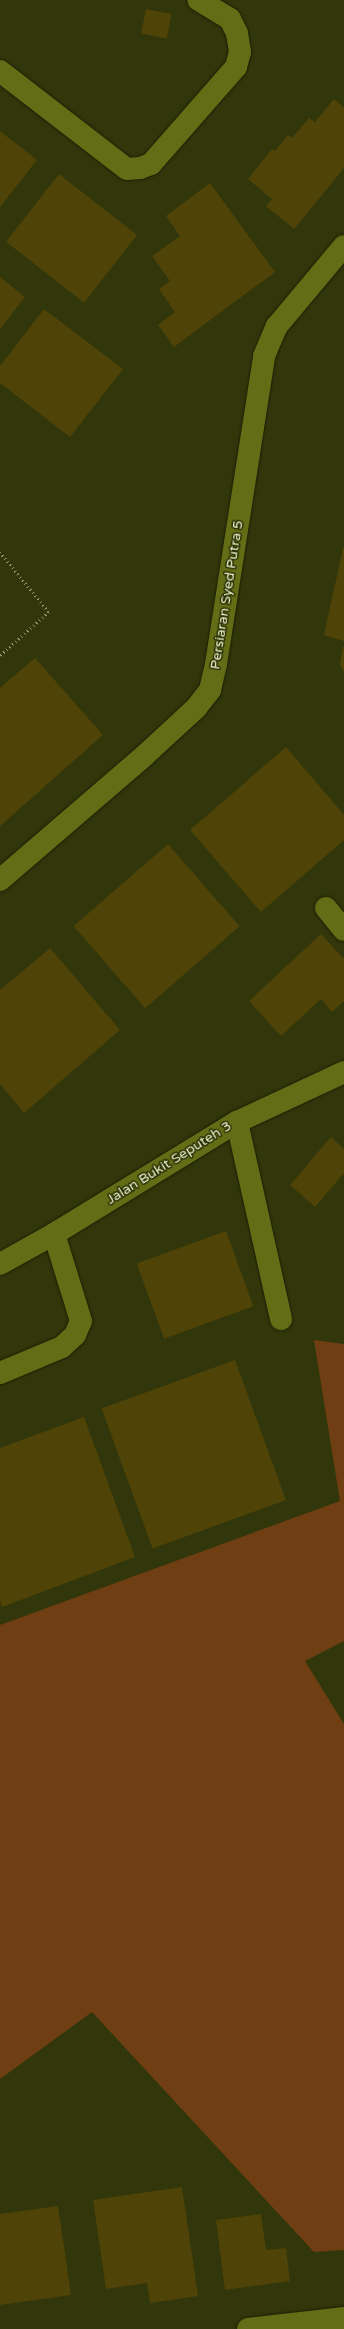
<!DOCTYPE html>
<html>
<head>
<meta charset="utf-8">
<style>
	body { margin:0 }
	#map { position:relative; width:344px; height:2329px; overflow:hidden; background:#31370b; font-family:"Varela Round",sans-serif }
	div>[style] { position:absolute }
	[style*='--x'] { left:calc(var(--x)*1px); top:calc(var(--y)*1px); width:calc(var(--w)*1px); rotate:calc(var(--a)*1deg) }
	.green>* { inset:0; background:#703e13 }
	.building>* { inset:0; background:#4f4307; transform-origin:0 0 }
	.path>* { height:2.5px; margin-top:-1.25px; transform-origin:0; background:repeating-linear-gradient(90deg,#8e956b 0 1px,transparent 0 4px) }
	.roads { filter:drop-shadow(0 0 1px #1a1e04) drop-shadow(0 0 1px #1a1e04) }
	.minor>* { height:22px; margin:-11px; padding:0 11px; transform-origin:11px; border-radius:11px; background:#626d16 }
	span { translate:-50% -50%; white-space:nowrap; text-align:center; line-height:1.15; -webkit-text-stroke:3px #282d00; paint-order:stroke }
	.street-label { font-size:14px; color:#eef6ce }
</style>
</head>
<body>
<div id="map">
	<div class="green">
		<i style="clip-path:polygon(314px 1340px,344px 1344px,344px 1641px,305px 1661px,344px 1724px,344px 2250px,314px 2252px,92px 2012px,0 2079px,0 1625px,340px 1501px)"></i>
	</div>
	<div class="building">
		<i style="left:146px;top:9px;width:26px;height:25px;rotate:11deg"></i>
		<i style="clip-path:polygon(334px 99px,344px 108px,344px 168px,294px 229px,266px 206px,272px 199px,248px 179px,272px 149px,275px 151px,288px 135px,292px 138px,309px 118px,315px 122px)"></i>
		<i style="clip-path:polygon(0 131px,37px 160px,0 207px)"></i>
		<i style="left:59px;top:174px;width:99px;height:86px;rotate:38deg"></i>
		<i style="clip-path:polygon(210px 183px,275px 272px,174px 347px,158px 325px,175px 312px,159px 289px,170px 281px,152px 256px,180px 236px,166px 216px)"></i>
		<i style="clip-path:polygon(0 277px,25px 297px,0 329px)"></i>
		<i style="clip-path:polygon(44px 309px,123px 369px,70px 437px,0 383px,0 366px)"></i>
		<i style="clip-path:polygon(343px 548px,344px 548px,344px 641px,324px 635px)"></i>
		<i style="clip-path:polygon(343px 646px,344px 647px,344px 673px,340px 664px)"></i>
		<i style="clip-path:polygon(35px 658px,103px 735px,0 826px,0 688px)"></i>
		<i style="clip-path:polygon(286px 747px,344px 815px,344px 840px,261px 912px,190px 830px)"></i>
		<i style="left:168px;top:844px;width:109px;height:125px;rotate:49deg"></i>
		<i style="clip-path:polygon(321px 934px,344px 959px,344px 1001px,332px 1012px,321px 999px,281px 1036px,249px 1001px)"></i>
		<i style="clip-path:polygon(50px 948px,120px 1030px,24px 1113px,0 1084px,0 990px)"></i>
		<i style="clip-path:polygon(331px 1137px,344px 1149px,344px 1173px,315px 1207px,290px 1185px)"></i>
		<i style="left:226px;top:1231px;width:80px;height:95px;rotate:70deg"></i>
		<i style="left:235px;top:1360px;width:149px;height:142px;rotate:70deg"></i>
		<i style="clip-path:polygon(84px 1417px,135px 1557px,2px 1607px,0 1601px,0 1448px)"></i>
		<i style="clip-path:polygon(182px 2187px,198px 2296px,150px 2303px,147px 2283px,106px 2289px,93px 2200px)"></i>
		<i style="clip-path:polygon(58px 2206px,71px 2295px,0 2305px,0 2214px)"></i>
		<i style="clip-path:polygon(261px 2214px,266px 2250px,286px 2248px,290px 2281px,225px 2290px,216px 2220px)"></i>
	</div>
	<div class="path">
		<i style="--x:0;--y:552;--w:77;--a:50.8"></i>
		<i style="--x:49;--y:612;--w:66;--a:138.1"></i>
	</div>
	<div class="roads">
		<div class="minor">
			<i style="--x:0;--y:71;--w:160;--a:37.7"></i>
			<i style="--x:127;--y:169;--w:13;--a:-4"></i>
			<i style="--x:140;--y:168;--w:12;--a:-20"></i>
			<i style="--x:151;--y:164;--w:129;--a:-48.8"></i>
			<i style="--x:236;--y:67;--w:16;--a:-75"></i>
			<i style="--x:240;--y:52;--w:19;--a:-99"></i>
			<i style="--x:237;--y:33;--w:16;--a:-117"></i>
			<i style="--x:230;--y:19;--w:37;--a:-149"></i>
			<i style="--x:0;--y:880;--w:190;--a:-40.7"></i>
			<i style="--x:144;--y:756;--w:71;--a:-42.7"></i>
			<i style="--x:196;--y:708;--w:23;--a:-52"></i>
			<i style="--x:210;--y:690;--w:27;--a:-77"></i>
			<i style="--x:216;--y:664;--w:312;--a:-81.1"></i>
			<i style="--x:264;--y:356;--w:33;--a:-67"></i>
			<i style="--x:277;--y:326;--w:104;--a:-50.1"></i>
			<i style="--x:326;--y:908;--w:28;--a:51"></i>
			<i style="--x:237;--y:1122;--w:202;--a:77.4"></i>
			<i style="--x:0;--y:1264;--w:62;--a:-29.1"></i>
			<i style="--x:54;--y:1234;--w:215;--a:-31.5"></i>
			<i style="--x:237;--y:1122;--w:118;--a:-25"></i>
			<i style="--x:0;--y:1373;--w:67;--a:-22.8"></i>
			<i style="--x:62;--y:1347;--w:18;--a:-43"></i>
			<i style="--x:75;--y:1335;--w:15;--a:-67"></i>
			<i style="--x:81;--y:1321;--w:91;--a:-107.2"></i>
			<i style="--x:248;--y:2329;--w:97;--a:-6.5"></i>
		</div>
	</div>
	<div class="street-label">
		<span style="left:227px;top:595px;rotate:-81deg">Persiaran Syed Putra 5</span>
		<span style="left:169px;top:1163px;rotate:-32deg">Jalan Bukit Seputeh 3</span>
	</div>
</div>
</body>
</html>
